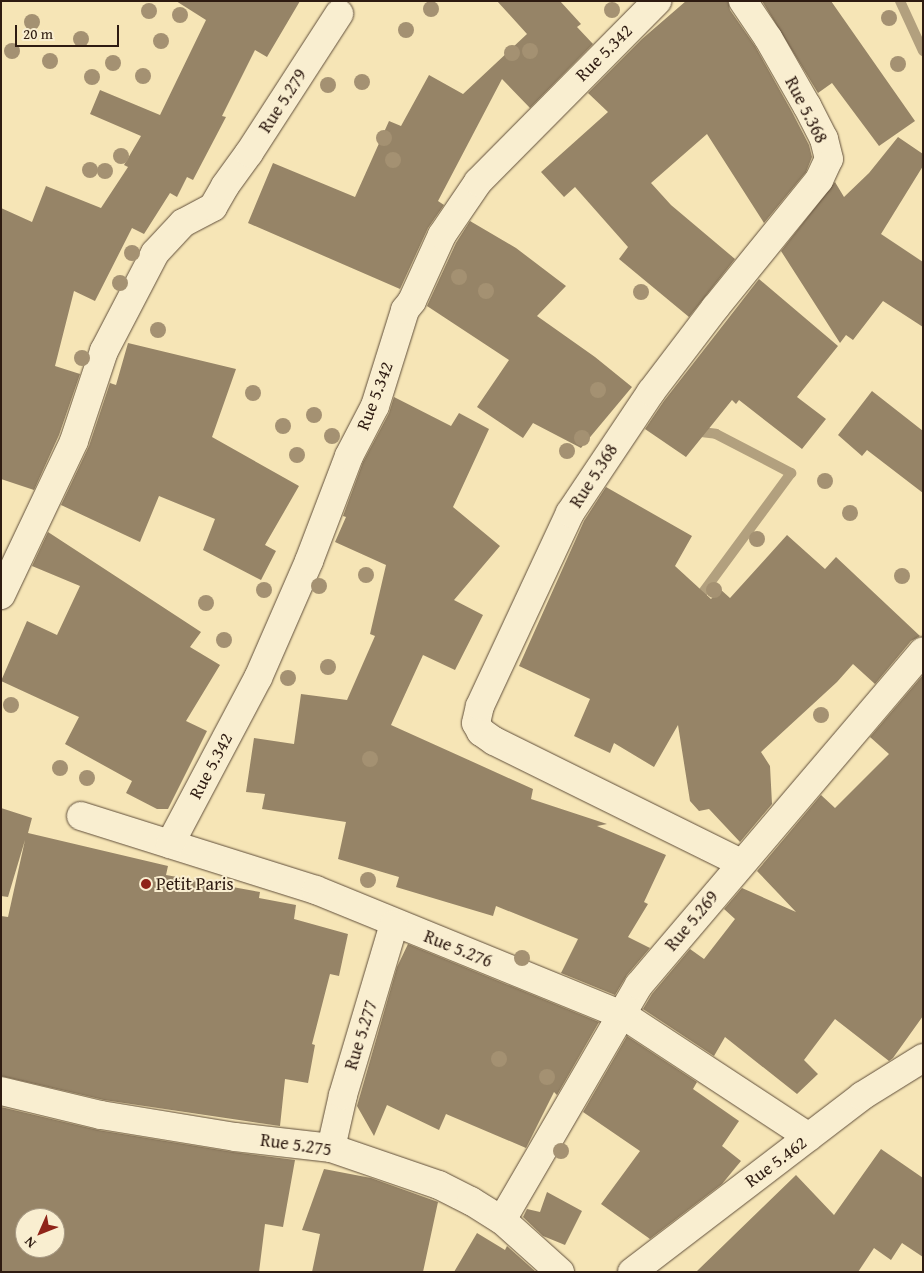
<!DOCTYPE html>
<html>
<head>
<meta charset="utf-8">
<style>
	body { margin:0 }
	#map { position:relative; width:924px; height:1273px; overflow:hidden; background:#f6e5b6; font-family:"Gentium Book Plus",serif }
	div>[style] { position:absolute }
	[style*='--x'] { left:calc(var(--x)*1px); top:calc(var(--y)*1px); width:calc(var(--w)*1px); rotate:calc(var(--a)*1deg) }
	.stream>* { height:10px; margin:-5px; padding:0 5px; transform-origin:5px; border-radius:5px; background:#b2a07e }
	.building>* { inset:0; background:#968467 }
	.roads { filter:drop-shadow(0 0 1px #604e3a) drop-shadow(0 0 1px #604e3a) }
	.minor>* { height:28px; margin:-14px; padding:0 14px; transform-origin:14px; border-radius:14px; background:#f9eed0 }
	.trees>* { width:16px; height:16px; margin:-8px; border-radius:50%; background:#a49172 }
	.dots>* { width:14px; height:14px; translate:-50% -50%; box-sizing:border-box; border:2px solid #f9eed0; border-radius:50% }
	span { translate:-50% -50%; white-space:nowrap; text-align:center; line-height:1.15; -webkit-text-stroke:4px #f9eed0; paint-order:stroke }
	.street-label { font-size:18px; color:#2e1b11 }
	.poi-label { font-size:18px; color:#2e1b11 }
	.left { translate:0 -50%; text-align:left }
	.frame { position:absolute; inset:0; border:2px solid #2e1b11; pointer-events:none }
	.north { position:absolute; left:15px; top:1208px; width:50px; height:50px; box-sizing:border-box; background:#f9eed0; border:1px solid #a89a84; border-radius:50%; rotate:226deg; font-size:14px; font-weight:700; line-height:20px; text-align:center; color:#2e1b11 }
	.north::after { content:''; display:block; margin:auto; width:18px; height:22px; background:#8f2418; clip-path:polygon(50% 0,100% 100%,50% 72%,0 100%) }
	.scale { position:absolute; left:15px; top:25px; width:104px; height:22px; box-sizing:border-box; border:2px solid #2e1b11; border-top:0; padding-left:6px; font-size:15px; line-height:18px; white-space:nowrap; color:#2e1b11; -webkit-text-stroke:4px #f9eed0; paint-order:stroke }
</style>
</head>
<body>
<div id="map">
	<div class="stream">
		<i style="--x:900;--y:1;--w:55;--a:65.3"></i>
		<i style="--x:693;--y:431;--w:23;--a:7"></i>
		<i style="--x:716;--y:434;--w:85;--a:27.5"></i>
		<i style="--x:791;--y:473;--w:160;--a:126.4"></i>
	</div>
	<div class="building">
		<i style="clip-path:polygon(176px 1px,300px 1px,267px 57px,255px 50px,222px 116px,226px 117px,193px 180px,187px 177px,177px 197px,170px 193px,144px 234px,132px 228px,95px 301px,74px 291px,55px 366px,80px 374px,59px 435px,34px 490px,1px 479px,1px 208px,32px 222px,46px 186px,101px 208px,128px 167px,124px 165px,141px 136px,90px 114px,100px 90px,160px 115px,206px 20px)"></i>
		<i style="clip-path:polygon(497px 1px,560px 1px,581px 24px,577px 27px,593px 44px,530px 108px,502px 79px,438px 201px,444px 205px,428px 228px,400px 289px,248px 223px,273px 163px,355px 197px,389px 121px,401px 126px,429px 75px,463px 94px,527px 34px)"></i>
		<i style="clip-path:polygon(686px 1px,728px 1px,730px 10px,755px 46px,792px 112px,809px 145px,812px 157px,806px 172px,764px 223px,707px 134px,651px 183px,671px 205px,735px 259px,689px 317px,619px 259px,628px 247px,575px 187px,564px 197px,541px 172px,608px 112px,588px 93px,642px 39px)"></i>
		<i style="clip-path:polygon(762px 1px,831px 1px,915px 121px,879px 146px,832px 83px,818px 93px)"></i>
		<i style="clip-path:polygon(898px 137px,923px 154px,923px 166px,881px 234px,923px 262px,923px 327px,883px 301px,853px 340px,846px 335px,840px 343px,781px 251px,835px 182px,844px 197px,869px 173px)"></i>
		<i style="clip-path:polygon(470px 221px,516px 248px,566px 286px,537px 316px,595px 357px,632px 387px,581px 448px,533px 423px,523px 438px,477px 407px,509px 360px,427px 306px,456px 243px)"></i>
		<i style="clip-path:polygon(759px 279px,838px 346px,797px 397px,826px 419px,802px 449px,739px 400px,736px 404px,732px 400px,686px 457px,645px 429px,664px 401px)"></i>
		<i style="clip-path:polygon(128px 343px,236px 369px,212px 437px,299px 486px,265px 545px,276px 551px,261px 580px,203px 550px,215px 519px,159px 496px,140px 542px,61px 505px,89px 446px,110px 383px,116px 385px)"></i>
		<i style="clip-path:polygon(872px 391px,923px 431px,923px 493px,867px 450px,862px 456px,838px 435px)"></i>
		<i style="clip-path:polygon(394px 397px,451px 426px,459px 413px,489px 429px,453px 507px,500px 546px,454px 600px,483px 615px,455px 670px,423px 655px,391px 725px,533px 789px,531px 799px,607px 824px,597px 826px,666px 855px,644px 902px,648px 904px,628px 937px,650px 948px,627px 975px,615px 995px,561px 973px,578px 939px,496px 906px,493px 916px,396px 887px,399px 877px,338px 859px,346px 822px,262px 809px,265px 794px,246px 792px,254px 738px,294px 744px,301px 694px,347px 700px,375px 636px,370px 634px,386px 565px,335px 542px,346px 517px,343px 516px,363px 462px,389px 413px)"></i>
		<i style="clip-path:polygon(606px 487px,692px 536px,675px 566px,711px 599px,720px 589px,730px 598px,787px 535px,825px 569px,836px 557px,920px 636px,911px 641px,875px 684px,853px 664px,837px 682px,761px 752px,770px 766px,772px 804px,740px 842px,709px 809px,699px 811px,690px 801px,678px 725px,654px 767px,614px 743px,610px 753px,574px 736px,590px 699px,519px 666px,584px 521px)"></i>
		<i style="clip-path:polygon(48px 532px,201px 632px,190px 647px,220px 665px,186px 721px,207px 731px,168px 809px,157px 809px,126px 793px,132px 781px,65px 744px,79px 717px,1px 681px,27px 621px,57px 635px,80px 586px,32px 566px)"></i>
		<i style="clip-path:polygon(923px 675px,923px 1016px,893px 1058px,889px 1061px,835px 1019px,804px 1060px,818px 1074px,797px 1094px,725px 1037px,714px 1056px,643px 1009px,652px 994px,690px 949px,704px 959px,735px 919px,724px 909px,742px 888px,796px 912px,757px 871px,821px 795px,835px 808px,889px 754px,870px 737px)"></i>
		<i style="clip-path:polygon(1px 808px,32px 818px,28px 833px,168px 866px,166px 875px,260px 892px,259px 898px,296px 905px,294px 919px,348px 934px,339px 976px,330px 974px,312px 1044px,315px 1045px,308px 1083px,285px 1079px,280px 1126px,104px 1100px,1px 1076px,1px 916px,8px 917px,25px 840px,8px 897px,1px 896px)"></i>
		<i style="clip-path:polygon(408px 944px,599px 1022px,557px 1095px,554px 1092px,526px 1148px,446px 1114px,439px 1130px,387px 1105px,374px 1136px,357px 1106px,397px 967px)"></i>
		<i style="clip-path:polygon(627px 1036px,697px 1082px,693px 1089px,739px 1121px,722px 1146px,741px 1161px,722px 1184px,650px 1239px,601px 1204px,640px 1151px,583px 1112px)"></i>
		<i style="clip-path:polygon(evenodd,1px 1107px,98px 1130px,233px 1152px,295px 1160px,283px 1227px,265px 1224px,259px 1272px,1px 1272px,1px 1107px,25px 1218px,55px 1218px,55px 1248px,25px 1248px,25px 1218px)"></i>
		<i style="clip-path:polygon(881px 1149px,923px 1178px,923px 1257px,902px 1243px,891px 1260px,874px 1248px,858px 1272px,696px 1272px,796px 1175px,834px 1215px)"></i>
		<i style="clip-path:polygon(324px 1169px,371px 1178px,438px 1202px,423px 1272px,312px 1272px,320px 1234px,302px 1230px)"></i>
		<i style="clip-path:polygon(547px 1192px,582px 1211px,565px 1245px,543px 1236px,523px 1217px,527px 1209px,540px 1212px)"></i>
		<i style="clip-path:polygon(477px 1233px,505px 1250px,507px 1246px,536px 1272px,454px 1272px)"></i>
	</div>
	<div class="roads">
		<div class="minor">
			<i style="--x:1;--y:595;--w:170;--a:-64.6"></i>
			<i style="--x:74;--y:441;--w:95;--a:-71.6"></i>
			<i style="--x:104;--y:351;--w:110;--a:-62.5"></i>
			<i style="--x:155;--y:253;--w:41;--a:-47"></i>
			<i style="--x:183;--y:223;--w:34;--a:-28"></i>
			<i style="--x:213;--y:207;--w:24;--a:-60"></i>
			<i style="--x:225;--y:186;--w:41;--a:-54"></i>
			<i style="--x:249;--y:153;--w:166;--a:-57.1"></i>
			<i style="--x:81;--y:816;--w:246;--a:17.5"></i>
			<i style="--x:316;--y:890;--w:331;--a:22.2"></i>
			<i style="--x:623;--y:1015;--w:222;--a:33.3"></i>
			<i style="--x:170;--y:844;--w:188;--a:-62.1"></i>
			<i style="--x:258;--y:678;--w:128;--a:-66.4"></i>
			<i style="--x:309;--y:561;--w:112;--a:-69.1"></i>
			<i style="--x:349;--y:456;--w:56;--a:-62.5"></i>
			<i style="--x:375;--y:406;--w:101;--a:-72.6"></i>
			<i style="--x:405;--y:310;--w:11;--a:-52"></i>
			<i style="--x:412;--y:301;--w:72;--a:-65.6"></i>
			<i style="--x:442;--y:235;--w:64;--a:-55.8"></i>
			<i style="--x:478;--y:182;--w:255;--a:-45.3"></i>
			<i style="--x:741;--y:863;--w:275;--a:-153.7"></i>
			<i style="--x:494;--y:741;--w:16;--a:-145"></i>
			<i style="--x:481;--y:732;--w:10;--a:-119"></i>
			<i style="--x:476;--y:723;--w:17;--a:-77"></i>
			<i style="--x:480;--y:706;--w:213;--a:-65"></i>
			<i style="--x:570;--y:513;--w:146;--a:-56.2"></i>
			<i style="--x:651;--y:392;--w:106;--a:-52.7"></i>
			<i style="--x:715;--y:308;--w:165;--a:-50.9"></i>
			<i style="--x:819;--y:180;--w:23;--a:-65"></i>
			<i style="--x:829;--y:159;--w:21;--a:-104"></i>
			<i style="--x:824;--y:139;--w:37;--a:-117"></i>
			<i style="--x:807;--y:106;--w:78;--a:-119.8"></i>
			<i style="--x:768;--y:38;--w:45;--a:-124"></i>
			<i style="--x:1;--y:1091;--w:103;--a:13.5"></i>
			<i style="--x:101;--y:1115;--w:136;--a:9.3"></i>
			<i style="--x:235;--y:1137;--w:97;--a:6.5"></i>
			<i style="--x:331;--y:1148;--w:114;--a:18.9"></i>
			<i style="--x:439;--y:1185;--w:36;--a:27"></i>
			<i style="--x:471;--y:1201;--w:36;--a:32"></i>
			<i style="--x:502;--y:1220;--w:78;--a:41.9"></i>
			<i style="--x:331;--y:1148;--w:54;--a:-77.2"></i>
			<i style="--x:343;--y:1095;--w:178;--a:-73.4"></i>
			<i style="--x:502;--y:1220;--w:272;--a:-59.8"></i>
			<i style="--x:639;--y:985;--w:438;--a:-49.6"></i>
			<i style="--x:632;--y:1272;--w:290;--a:-37.4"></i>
			<i style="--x:862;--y:1096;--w:72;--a:-31.9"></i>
		</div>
	</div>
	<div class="trees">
		<i style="left:431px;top:9px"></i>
		<i style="left:612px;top:10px"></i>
		<i style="left:149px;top:11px"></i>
		<i style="left:180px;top:15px"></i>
		<i style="left:889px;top:18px"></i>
		<i style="left:32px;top:22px"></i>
		<i style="left:406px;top:30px"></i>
		<i style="left:81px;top:39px"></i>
		<i style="left:161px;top:41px"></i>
		<i style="left:12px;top:51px"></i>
		<i style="left:530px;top:51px"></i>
		<i style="left:512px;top:53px"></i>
		<i style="left:50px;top:61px"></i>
		<i style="left:113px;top:63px"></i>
		<i style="left:898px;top:64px"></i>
		<i style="left:143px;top:76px"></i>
		<i style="left:92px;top:77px"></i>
		<i style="left:362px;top:82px"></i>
		<i style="left:328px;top:85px"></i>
		<i style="left:384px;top:138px"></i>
		<i style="left:121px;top:156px"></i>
		<i style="left:393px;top:160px"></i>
		<i style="left:90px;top:170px"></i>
		<i style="left:105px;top:171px"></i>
		<i style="left:132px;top:253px"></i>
		<i style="left:459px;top:277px"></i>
		<i style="left:120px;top:283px"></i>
		<i style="left:486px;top:291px"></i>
		<i style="left:641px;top:292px"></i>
		<i style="left:158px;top:330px"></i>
		<i style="left:82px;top:358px"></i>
		<i style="left:598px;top:390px"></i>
		<i style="left:253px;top:393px"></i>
		<i style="left:314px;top:415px"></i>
		<i style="left:283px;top:426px"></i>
		<i style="left:332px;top:436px"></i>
		<i style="left:582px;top:438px"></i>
		<i style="left:567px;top:451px"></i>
		<i style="left:297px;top:455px"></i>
		<i style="left:825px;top:481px"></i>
		<i style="left:850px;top:513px"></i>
		<i style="left:757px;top:539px"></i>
		<i style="left:366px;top:575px"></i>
		<i style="left:902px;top:576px"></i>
		<i style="left:319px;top:586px"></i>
		<i style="left:264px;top:590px"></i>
		<i style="left:714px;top:590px"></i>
		<i style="left:206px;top:603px"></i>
		<i style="left:224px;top:640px"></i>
		<i style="left:328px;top:667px"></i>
		<i style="left:288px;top:678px"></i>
		<i style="left:11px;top:705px"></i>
		<i style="left:821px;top:715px"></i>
		<i style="left:370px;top:759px"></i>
		<i style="left:60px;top:768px"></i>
		<i style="left:87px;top:778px"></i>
		<i style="left:368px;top:880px"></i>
		<i style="left:522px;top:958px"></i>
		<i style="left:499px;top:1059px"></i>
		<i style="left:547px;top:1077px"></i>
		<i style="left:561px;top:1151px"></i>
	</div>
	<div class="dots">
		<i style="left:146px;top:884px;background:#8f2418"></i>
	</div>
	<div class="street-label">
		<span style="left:604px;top:53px;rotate:-45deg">Rue 5.342</span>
		<span style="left:283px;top:101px;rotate:-57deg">Rue 5.279</span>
		<span style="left:806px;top:110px;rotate:63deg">Rue 5.368</span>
		<span style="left:375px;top:396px;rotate:-69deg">Rue 5.342</span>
		<span style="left:594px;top:476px;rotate:-57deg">Rue 5.368</span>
		<span style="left:211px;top:766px;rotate:-62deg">Rue 5.342</span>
		<span style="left:692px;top:921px;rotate:-50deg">Rue 5.269</span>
		<span style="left:458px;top:949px;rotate:22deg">Rue 5.276</span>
		<span style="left:361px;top:1035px;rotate:-73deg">Rue 5.277</span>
		<span style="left:296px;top:1145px;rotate:8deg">Rue 5.275</span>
		<span style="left:776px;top:1162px;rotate:-37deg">Rue 5.462</span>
	</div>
	<div class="poi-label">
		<span class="left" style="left:156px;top:884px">Petit Paris</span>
	</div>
	<div class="frame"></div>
	<div class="north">N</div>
	<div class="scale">20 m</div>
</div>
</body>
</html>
